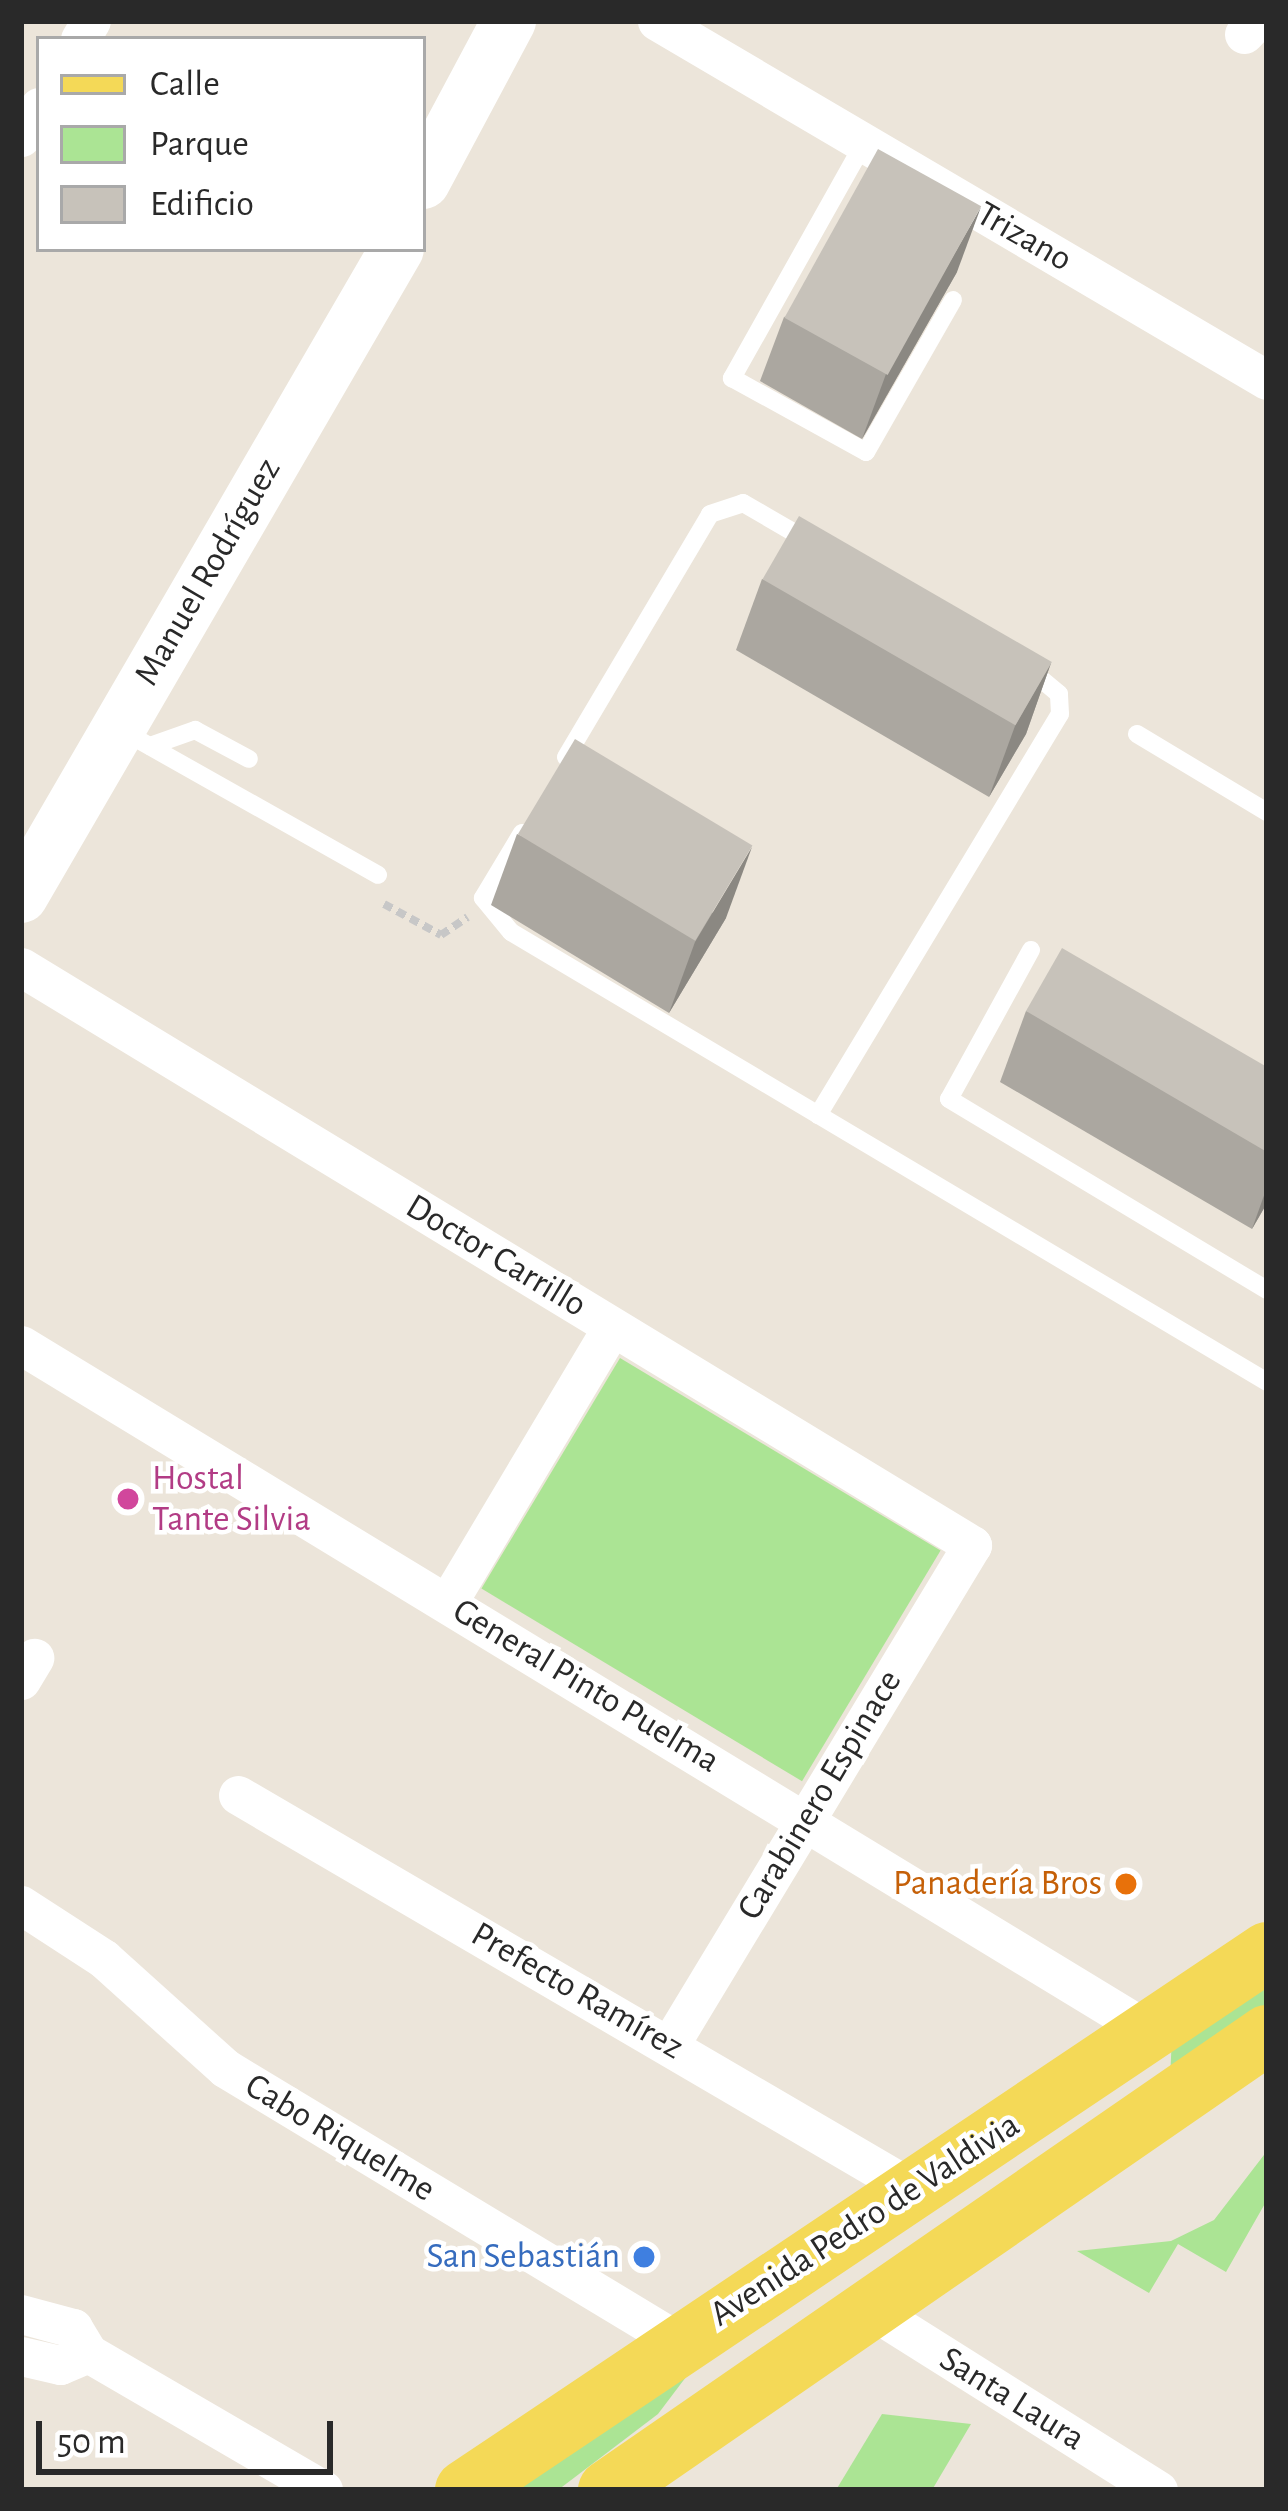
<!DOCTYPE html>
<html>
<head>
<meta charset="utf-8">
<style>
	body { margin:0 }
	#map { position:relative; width:1288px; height:2511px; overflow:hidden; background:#ece5da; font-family:"Alegreya Sans",sans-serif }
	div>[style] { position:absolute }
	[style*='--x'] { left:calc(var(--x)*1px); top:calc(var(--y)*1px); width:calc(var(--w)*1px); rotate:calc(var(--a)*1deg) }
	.green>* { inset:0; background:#abe494; transform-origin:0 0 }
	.path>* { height:8px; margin-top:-4px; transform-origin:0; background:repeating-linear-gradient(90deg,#c7c7c7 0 9px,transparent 0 15px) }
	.lane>* { height:18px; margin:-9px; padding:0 9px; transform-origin:9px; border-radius:9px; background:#fff }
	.street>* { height:39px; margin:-19.5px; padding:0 19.5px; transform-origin:19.5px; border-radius:19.5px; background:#fff }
	.secondary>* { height:54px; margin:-27px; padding:0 27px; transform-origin:27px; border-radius:27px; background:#fff }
	.primary>* { height:60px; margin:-30px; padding:0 30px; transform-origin:30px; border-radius:30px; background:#f4d957 }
	.wall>* { inset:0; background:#aba7a0 }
	.shaded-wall>* { inset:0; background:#8b8882 }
	.building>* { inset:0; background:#c7c2ba; transform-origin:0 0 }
	.dots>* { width:33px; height:33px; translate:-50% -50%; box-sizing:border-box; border:6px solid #fff; border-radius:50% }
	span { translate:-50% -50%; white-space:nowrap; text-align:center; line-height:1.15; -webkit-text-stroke:9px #fff; paint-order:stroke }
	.street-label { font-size:36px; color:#292929 }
	.hotel-label { font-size:36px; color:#b23c85 }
	.left { translate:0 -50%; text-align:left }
	.food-label { font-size:36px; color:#c56008 }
	.right { translate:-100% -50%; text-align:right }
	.shop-label { font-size:36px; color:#366cbe }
	.frame { position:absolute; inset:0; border:24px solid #292929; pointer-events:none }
	.legend { position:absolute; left:36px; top:36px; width:390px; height:216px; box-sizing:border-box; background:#fff; border:3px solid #a9a9a9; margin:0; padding:15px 21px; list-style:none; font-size:36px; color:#292929 }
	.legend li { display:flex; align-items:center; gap:24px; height:60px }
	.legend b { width:60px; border:3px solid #a9a9a9 }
	.scale { position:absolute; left:36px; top:2421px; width:297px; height:54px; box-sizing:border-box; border:6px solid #292929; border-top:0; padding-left:15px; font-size:36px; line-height:42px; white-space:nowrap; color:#292929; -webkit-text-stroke:9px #fff; paint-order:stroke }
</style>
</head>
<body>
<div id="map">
	<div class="green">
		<i style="left:620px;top:1358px;width:374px;height:269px;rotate:31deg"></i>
		<i style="clip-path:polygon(1267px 1971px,1267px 2014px,1170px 2082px,1172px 2033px)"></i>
		<i style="clip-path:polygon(1267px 2151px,1267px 2200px,1226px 2272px,1178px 2244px,1149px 2293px,1077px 2251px,1171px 2241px,1214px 2220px)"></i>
		<i style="clip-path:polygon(714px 2340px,658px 2414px,558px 2490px,508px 2490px)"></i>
		<i style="clip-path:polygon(882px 2414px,971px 2424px,932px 2490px,836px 2490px)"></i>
	</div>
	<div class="path">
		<i style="--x:384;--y:904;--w:65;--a:28.5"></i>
		<i style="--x:441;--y:935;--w:32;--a:-34"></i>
	</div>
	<div class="lane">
		<i style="--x:864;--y:143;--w:270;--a:119.3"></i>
		<i style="--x:732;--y:378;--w:153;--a:28.9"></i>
		<i style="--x:866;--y:452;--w:175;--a:-60.2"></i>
		<i style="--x:121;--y:730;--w:295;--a:29.4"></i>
		<i style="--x:1137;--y:734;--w:152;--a:31"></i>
		<i style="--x:150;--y:746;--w:48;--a:-19.6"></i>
		<i style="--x:195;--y:730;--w:61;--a:28.2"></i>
		<i style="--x:566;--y:757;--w:282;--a:-59.3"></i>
		<i style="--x:710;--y:514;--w:35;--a:-18"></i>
		<i style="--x:743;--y:503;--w:80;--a:30.1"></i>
		<i style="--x:522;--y:833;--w:76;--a:121"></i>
		<i style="--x:483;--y:898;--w:44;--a:50.5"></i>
		<i style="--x:511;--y:932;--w:880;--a:30.76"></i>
		<i style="--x:1031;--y:950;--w:170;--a:118.8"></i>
		<i style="--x:949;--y:1099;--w:371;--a:31"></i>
		<i style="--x:818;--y:1115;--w:468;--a:-58.9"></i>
		<i style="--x:1060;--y:714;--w:20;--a:-93"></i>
		<i style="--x:1059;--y:694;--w:40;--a:-140"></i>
	</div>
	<div class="street">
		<i style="--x:657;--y:21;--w:708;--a:30.48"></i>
		<i style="--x:1244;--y:34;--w:18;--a:-47"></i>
		<i style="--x:80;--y:39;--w:21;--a:-59"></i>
		<i style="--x:21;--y:137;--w:35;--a:-59"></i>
		<i style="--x:21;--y:967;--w:1113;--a:31.29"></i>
		<i style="--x:972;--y:1545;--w:585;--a:121.17"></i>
		<i style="--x:21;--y:1345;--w:1320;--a:31.31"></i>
		<i style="--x:448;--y:1602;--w:320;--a:-59.2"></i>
		<i style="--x:21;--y:1680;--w:26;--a:-59"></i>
		<i style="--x:238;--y:1795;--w:783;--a:30.3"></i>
		<i style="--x:21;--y:1905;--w:99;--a:33"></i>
		<i style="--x:104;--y:1959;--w:163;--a:42"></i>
		<i style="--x:225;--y:2068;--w:530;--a:31.11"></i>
		<i style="--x:867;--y:2307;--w:344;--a:32.2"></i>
		<i style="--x:21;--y:2314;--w:54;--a:15.1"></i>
		<i style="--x:73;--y:2328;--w:29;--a:59"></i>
		<i style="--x:88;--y:2353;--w:272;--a:30.2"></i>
		<i style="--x:21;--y:2356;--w:40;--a:13"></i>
		<i style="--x:60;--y:2365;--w:30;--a:-23"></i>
	</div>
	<div class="secondary">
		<i style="--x:423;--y:182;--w:183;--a:-61.9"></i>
		<i style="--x:21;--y:896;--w:748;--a:-59.84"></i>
	</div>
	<div class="primary">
		<i style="--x:465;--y:2490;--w:966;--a:-33.85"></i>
		<i style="--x:608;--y:2490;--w:801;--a:-34.62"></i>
	</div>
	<div class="wall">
		<i style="clip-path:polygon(957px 272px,862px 439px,760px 381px,784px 317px)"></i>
		<i style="clip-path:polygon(762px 579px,1051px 663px,1026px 734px,989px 797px,736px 650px)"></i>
		<i style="clip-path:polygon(517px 834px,726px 918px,669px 1013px,491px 905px)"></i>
		<i style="clip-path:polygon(1026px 1011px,1267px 1067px,1267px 1203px,1252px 1229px,1000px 1082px)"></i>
	</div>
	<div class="shaded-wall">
		<i style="clip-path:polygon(981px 207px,957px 272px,862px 439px,886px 374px)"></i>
		<i style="clip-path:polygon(1051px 663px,1026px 734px,989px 797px,1015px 726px)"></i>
		<i style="clip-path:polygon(752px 847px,726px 918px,669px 1013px,695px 942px)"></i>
		<i style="clip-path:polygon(1267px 1187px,1267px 1203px,1252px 1229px)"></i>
	</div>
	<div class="building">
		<i style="left:878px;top:149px;width:118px;height:193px;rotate:29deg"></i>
		<i style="left:799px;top:516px;width:292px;height:73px;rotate:30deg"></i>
		<i style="left:575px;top:739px;width:207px;height:111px;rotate:31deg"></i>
		<i style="clip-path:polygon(1062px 948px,1267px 1067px,1267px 1152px,1026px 1011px)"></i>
	</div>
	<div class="dots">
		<i style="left:128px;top:1499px;background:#d1479c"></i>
		<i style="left:1126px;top:1884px;background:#e8710a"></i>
		<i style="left:644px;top:2257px;background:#3f7fe0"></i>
	</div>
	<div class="street-label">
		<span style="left:1024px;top:237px;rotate:30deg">Trizano</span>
		<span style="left:208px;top:572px;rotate:-60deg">Manuel Rodríguez</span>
		<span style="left:496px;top:1256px;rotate:31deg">Doctor Carrillo</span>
		<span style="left:586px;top:1686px;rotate:31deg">General Pinto Puelma</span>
		<span style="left:820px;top:1795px;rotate:-59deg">Carabinero Espinace</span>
		<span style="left:577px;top:1991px;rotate:30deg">Prefecto Ramírez</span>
		<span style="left:340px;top:2138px;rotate:31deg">Cabo Riquelme</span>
		<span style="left:865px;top:2220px;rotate:-33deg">Avenida Pedro de Valdivia</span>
		<span style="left:1012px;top:2399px;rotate:32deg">Santa Laura</span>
	</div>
	<div class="hotel-label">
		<span class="left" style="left:152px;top:1499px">Hostal<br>Tante Silvia</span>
	</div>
	<div class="food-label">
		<span class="right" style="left:1102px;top:1884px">Panadería Bros</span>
	</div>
	<div class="shop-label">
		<span class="right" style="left:620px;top:2257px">San Sebastián</span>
	</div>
	<div class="frame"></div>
	<ul class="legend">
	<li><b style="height:15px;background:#f4d957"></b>Calle</li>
	<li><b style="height:33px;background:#abe494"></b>Parque</li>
	<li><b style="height:33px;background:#c7c2ba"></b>Edificio</li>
	</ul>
	<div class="scale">50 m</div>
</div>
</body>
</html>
